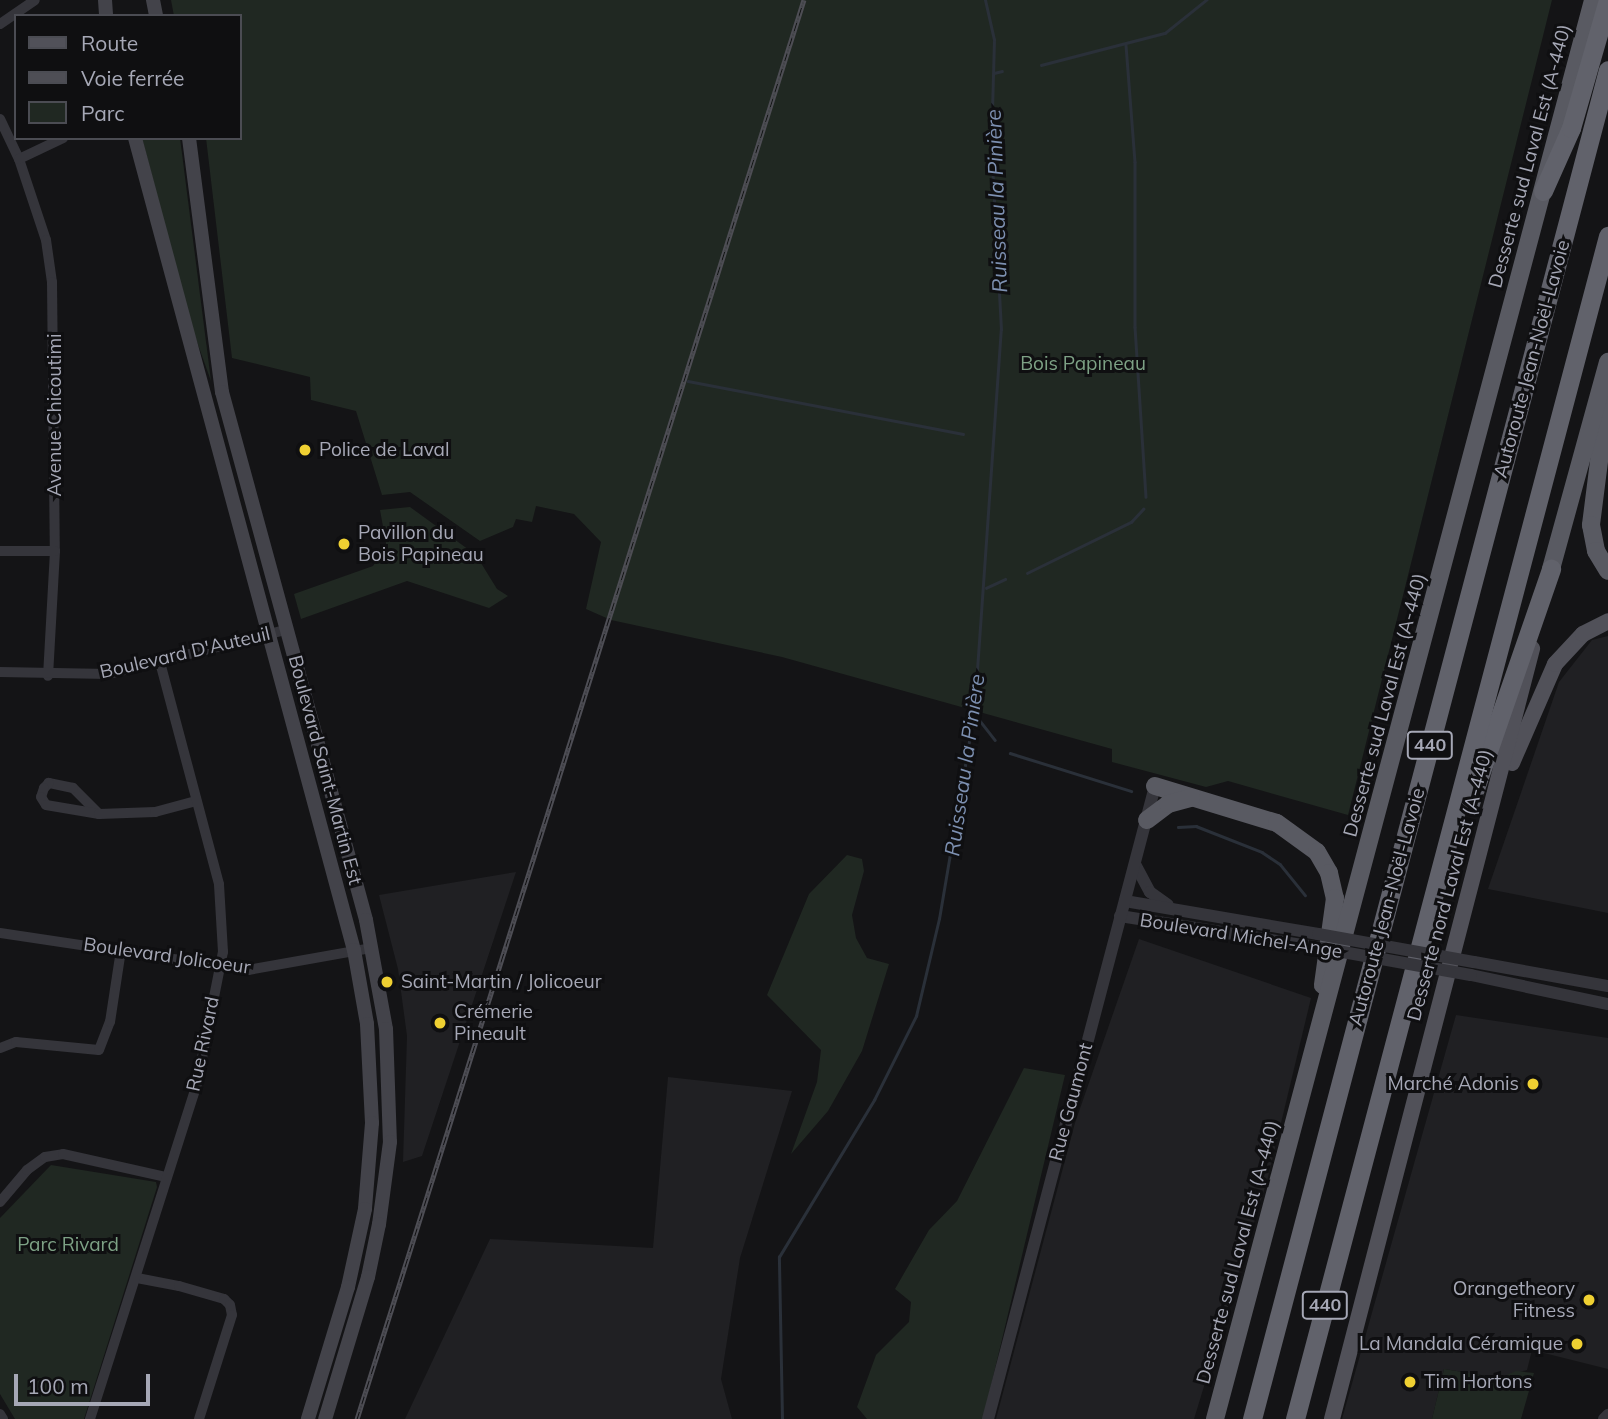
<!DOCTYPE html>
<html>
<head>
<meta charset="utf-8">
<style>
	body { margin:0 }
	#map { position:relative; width:1608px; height:1419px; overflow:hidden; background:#141416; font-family:Mulish,sans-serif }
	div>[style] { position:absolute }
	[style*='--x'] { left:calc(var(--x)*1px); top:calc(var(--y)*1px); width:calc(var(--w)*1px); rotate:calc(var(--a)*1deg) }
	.built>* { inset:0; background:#202023 }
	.green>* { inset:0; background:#202822 }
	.stream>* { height:2.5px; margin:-1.25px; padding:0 1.25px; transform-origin:1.25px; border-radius:1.25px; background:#2a3039 }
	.minor>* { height:10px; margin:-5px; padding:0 5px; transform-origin:5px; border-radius:5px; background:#35353b }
	.tertiary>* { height:12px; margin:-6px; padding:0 6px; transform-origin:6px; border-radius:6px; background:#35353b }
	.secondary>* { height:14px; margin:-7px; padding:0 7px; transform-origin:7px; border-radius:7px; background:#43434a }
	.primary>* { height:16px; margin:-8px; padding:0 8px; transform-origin:8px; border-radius:8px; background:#515159 }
	.trunk>* { height:18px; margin:-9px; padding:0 9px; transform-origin:9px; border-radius:9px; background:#595a62 }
	.motorway>* { height:19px; margin:-9.5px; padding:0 9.5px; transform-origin:9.5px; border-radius:9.5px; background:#61626b }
	.rail>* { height:5px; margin-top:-2.5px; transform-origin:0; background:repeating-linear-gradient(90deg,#0f0f11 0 8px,#4e4e55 0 16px); box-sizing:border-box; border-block:2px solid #4e4e55 }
	.tertiary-bridge>* { height:12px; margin:-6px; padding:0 6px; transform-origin:6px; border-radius:6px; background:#35353b }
	.dots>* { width:19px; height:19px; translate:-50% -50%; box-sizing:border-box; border:4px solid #0f0f11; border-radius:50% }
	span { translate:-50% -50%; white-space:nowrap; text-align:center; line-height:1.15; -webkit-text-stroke:6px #0f0f11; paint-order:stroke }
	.shield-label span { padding:2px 5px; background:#0f0f11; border:2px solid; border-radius:5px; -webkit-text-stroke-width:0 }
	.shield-label { font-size:18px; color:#a6a8b6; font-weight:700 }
	.street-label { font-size:19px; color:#a6a8b6 }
	.park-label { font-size:19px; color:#7da185 }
	.poi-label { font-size:19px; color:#a6a8b6 }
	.left { translate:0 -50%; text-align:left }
	.right { translate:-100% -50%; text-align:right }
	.water-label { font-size:21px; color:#7d90b1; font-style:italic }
	.legend { position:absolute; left:14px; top:14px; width:228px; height:126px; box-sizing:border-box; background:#0f0f11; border:2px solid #4b4c53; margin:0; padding:9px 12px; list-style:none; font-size:21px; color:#a6a8b6 }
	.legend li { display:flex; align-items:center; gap:14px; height:35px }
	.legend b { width:35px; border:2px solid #4b4c53 }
	.scale { position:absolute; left:14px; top:1374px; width:136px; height:32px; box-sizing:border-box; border:4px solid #a6a8b6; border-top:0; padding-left:9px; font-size:21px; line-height:24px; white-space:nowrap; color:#a6a8b6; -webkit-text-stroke:5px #0f0f11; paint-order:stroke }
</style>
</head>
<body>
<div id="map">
	<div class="built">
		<i style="clip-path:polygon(1608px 636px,1608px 913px,1488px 889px,1559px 682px,1592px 640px)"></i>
		<i style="clip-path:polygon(516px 872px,422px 1156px,403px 1162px,407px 1036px,398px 969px,379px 895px)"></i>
		<i style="clip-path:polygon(1139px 939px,1311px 998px,1268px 1177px,1194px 1419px,996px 1419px,1075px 1123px)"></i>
		<i style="clip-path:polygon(1456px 1015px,1608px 1038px,1608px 1369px,1532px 1350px,1527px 1370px,1500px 1378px,1444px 1369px,1432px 1419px,1342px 1419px)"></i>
		<i style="clip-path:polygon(668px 1077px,792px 1091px,740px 1258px,721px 1379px,732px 1419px,405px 1419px,490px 1239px,653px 1248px)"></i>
	</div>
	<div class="green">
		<i style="clip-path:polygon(171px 0,1552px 0,1348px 815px,1228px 781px,1206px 787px,1112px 762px,1112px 749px,782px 657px,611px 620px,586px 609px,601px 542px,574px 514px,536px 506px,532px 522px,516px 519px,513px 527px,480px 541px,410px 492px,382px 495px,356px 411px,311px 400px,310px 377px,232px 358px,206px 138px,240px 138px,240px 16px,174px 16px)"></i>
		<i style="clip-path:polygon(142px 138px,180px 138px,211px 381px,192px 328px)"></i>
		<i style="clip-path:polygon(410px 507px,476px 555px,497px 589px,508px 596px,489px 608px,407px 581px,301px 619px,294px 594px,373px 566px,380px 556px,389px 560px,380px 510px)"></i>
		<i style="clip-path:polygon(847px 855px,862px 859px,864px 871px,852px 915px,856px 938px,867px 958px,889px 964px,862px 1051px,828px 1111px,791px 1154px,817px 1082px,821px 1050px,767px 995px,809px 894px)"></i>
		<i style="clip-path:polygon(1024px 1068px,1065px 1075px,983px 1419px,867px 1419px,857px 1407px,876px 1355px,909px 1322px,911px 1302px,895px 1289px,929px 1230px,957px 1201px)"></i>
		<i style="clip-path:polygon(51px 1165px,156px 1182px,157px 1187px,84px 1419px,15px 1419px,0 1394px,0 1218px)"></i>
		<i style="clip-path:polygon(1444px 1369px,1500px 1378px,1516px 1371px,1534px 1373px,1521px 1419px,1432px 1419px)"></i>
	</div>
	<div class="stream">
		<i style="--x:1126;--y:45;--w:117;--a:85.6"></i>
		<i style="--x:1135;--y:162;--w:165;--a:90"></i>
		<i style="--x:1135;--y:327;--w:170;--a:86.3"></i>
		<i style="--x:1041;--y:65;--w:128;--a:-14.5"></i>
		<i style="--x:1165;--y:33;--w:53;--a:-38.8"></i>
		<i style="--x:994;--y:73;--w:8;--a:-14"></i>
		<i style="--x:688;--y:381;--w:280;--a:10.9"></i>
		<i style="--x:1027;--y:573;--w:116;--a:-26.1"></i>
		<i style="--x:1131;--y:522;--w:18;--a:-47"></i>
		<i style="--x:986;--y:588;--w:21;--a:-25"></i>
		<i style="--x:974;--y:713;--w:34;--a:52"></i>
		<i style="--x:1010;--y:753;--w:127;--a:17.4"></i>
		<i style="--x:1178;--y:827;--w:18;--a:-3"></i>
		<i style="--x:1196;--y:826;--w:71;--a:21.5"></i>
		<i style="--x:1262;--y:852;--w:22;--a:34"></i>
		<i style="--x:1280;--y:864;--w:40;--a:51"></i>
		<i style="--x:782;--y:1419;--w:162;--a:-91.1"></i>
		<i style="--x:779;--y:1257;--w:184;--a:-58.8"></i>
		<i style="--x:874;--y:1100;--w:94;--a:-63.4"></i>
		<i style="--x:916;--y:1016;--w:100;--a:-76.7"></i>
		<i style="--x:939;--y:919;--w:209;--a:-80.4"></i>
		<i style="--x:974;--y:713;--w:384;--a:-86"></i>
		<i style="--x:1001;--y:330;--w:183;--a:-93.1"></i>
		<i style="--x:991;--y:147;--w:107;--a:-88.4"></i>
		<i style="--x:994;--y:40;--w:41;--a:-102.7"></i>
	</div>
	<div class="minor">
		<i style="--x:0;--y:24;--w:42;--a:-34.4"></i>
		<i style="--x:0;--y:119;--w:44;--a:64.6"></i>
		<i style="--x:19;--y:159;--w:85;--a:71.6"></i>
		<i style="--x:46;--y:240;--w:42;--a:81.9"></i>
		<i style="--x:52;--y:282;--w:269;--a:89.4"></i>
		<i style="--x:55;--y:551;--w:125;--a:93.2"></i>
		<i style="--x:19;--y:159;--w:49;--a:-25.5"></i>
		<i style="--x:0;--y:551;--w:55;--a:0"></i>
		<i style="--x:0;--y:672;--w:109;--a:1.1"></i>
		<i style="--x:109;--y:674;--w:181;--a:-14"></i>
		<i style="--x:99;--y:814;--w:37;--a:-135"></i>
		<i style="--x:73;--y:788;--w:25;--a:-168"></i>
		<i style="--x:49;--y:783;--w:7;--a:135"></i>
		<i style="--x:44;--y:788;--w:9;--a:108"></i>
		<i style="--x:41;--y:797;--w:9;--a:58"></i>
		<i style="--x:46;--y:805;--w:54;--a:9.6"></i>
		<i style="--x:99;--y:814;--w:56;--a:-2"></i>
		<i style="--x:155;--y:812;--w:42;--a:-15"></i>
		<i style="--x:0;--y:933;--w:251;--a:8.5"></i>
		<i style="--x:248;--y:970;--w:126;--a:-10.1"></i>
		<i style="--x:0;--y:1048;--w:17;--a:-21"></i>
		<i style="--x:16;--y:1042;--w:83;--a:5.5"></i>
		<i style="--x:99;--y:1050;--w:30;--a:-69"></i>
		<i style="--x:110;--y:1022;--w:73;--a:-81.3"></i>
		<i style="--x:0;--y:1202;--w:42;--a:-49.8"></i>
		<i style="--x:27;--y:1170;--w:22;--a:-36"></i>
		<i style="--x:45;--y:1157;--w:18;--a:-9"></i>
		<i style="--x:63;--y:1154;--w:106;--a:12.6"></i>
		<i style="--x:137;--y:1278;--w:43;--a:10.8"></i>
		<i style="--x:179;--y:1286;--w:47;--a:16.1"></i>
		<i style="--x:224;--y:1299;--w:8;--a:45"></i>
		<i style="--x:230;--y:1305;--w:10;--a:79"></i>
		<i style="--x:232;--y:1315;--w:109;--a:107.6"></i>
		<i style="--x:0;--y:1414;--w:6;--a:59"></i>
		<i style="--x:90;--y:1419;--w:353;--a:-72.3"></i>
		<i style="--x:197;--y:1083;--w:134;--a:-78.8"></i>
		<i style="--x:223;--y:952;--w:68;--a:-93.4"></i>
		<i style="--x:219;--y:884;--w:230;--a:-104.9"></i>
	</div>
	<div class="tertiary">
		<i style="--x:1135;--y:864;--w:32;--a:62"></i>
		<i style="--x:1150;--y:892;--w:22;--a:36"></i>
		<i style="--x:1125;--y:901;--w:196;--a:9.7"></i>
		<i style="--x:1120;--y:916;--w:197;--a:9"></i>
		<i style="--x:1474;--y:962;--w:136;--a:10.2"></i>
		<i style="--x:1471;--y:975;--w:140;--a:12"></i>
		<i style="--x:988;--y:1419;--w:655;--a:-75.22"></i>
		<i style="--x:1604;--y:1419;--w:6;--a:-45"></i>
	</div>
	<div class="secondary">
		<i style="--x:105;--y:0;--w:16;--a:86"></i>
		<i style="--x:153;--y:0;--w:16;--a:79"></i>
		<i style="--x:135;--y:138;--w:841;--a:74.91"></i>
		<i style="--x:354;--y:950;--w:75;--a:80"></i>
		<i style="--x:367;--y:1024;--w:99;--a:87.1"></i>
		<i style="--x:372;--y:1123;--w:86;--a:94.7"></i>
		<i style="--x:365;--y:1209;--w:80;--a:102.3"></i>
		<i style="--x:348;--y:1287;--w:138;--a:106.9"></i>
		<i style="--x:189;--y:138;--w:256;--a:82.6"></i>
		<i style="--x:222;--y:392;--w:547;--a:74.74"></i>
		<i style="--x:366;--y:920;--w:111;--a:79.6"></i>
		<i style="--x:386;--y:1029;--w:113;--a:88"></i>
		<i style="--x:390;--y:1142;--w:83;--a:97.6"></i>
		<i style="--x:379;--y:1224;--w:54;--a:101.7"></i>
		<i style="--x:368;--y:1277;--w:148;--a:106.8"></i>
	</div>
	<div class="primary">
		<i style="--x:1512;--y:763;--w:108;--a:-66.5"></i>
		<i style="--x:1555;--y:664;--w:41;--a:-47"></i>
		<i style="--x:1583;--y:634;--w:28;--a:-27"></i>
		<i style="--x:1332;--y:1419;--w:796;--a:-75.44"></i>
	</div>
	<div class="trunk">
		<i style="--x:1607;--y:398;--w:128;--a:97.2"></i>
		<i style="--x:1591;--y:525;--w:26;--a:79"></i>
		<i style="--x:1596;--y:551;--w:23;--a:59"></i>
		<i style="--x:1551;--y:569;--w:215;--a:-74.6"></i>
		<i style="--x:1155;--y:786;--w:127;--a:16.9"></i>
		<i style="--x:1277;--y:823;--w:49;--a:35.9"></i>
		<i style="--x:1317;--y:852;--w:24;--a:60"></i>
		<i style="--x:1329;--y:873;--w:26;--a:77"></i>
		<i style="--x:1335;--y:898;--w:88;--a:97.9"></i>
		<i style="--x:1147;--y:820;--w:26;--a:-37"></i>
		<i style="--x:1168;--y:804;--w:24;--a:-15"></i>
		<i style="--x:1215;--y:1419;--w:1468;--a:-75.08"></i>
	</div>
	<div class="motorway">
		<i style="--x:1543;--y:191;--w:69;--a:-66"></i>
		<i style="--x:1571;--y:128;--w:133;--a:-73.9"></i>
		<i style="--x:1470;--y:803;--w:248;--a:-70.9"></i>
		<i style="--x:1252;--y:1419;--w:1395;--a:-75.22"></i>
		<i style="--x:1295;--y:1419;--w:1224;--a:-75.18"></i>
	</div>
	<div class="rail">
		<i style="--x:357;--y:1419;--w:1488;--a:-72.52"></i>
	</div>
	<div class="tertiary-bridge">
		<i style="--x:1318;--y:934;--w:158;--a:10.2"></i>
		<i style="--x:1315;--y:947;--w:158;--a:10.2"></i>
	</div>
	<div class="dots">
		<i style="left:305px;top:450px;background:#efd032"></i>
		<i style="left:344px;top:544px;background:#efd032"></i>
		<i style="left:387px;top:982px;background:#efd032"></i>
		<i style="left:440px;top:1023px;background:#efd032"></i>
		<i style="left:1533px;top:1084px;background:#efd032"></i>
		<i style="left:1589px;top:1300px;background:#efd032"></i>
		<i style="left:1577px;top:1344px;background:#efd032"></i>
		<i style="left:1410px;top:1382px;background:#efd032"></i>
	</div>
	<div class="shield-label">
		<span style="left:1430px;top:745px">440</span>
		<span style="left:1325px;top:1305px">440</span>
	</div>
	<div class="street-label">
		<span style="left:1530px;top:156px;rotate:-75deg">Desserte sud Laval Est (A-440)</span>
		<span style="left:1532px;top:359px;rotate:-75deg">Autoroute Jean-Noël-Lavoie</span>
		<span style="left:55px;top:415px;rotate:-90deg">Avenue Chicoutimi</span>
		<span style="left:185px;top:653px;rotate:-13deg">Boulevard D'Auteuil</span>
		<span style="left:1385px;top:705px;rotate:-75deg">Desserte sud Laval Est (A-440)</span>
		<span style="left:325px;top:770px;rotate:75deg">Boulevard Saint-Martin Est</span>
		<span style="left:1450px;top:885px;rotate:-75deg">Desserte nord Laval Est (A-440)</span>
		<span style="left:1387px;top:907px;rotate:-75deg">Autoroute Jean-Noël-Lavoie</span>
		<span style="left:1241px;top:936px;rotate:9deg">Boulevard Michel-Ange</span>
		<span style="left:167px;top:956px;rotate:8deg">Boulevard Jolicoeur</span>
		<span style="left:203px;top:1044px;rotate:-78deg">Rue Rivard</span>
		<span style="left:1071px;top:1102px;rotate:-75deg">Rue Gaumont</span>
		<span style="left:1238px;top:1252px;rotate:-75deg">Desserte sud Laval Est (A-440)</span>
	</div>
	<div class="park-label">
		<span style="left:1083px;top:364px">Bois Papineau</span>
		<span style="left:68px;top:1245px">Parc Rivard</span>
	</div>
	<div class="poi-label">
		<span class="left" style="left:319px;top:450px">Police de Laval</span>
		<span class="left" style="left:358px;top:544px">Pavillon du<br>Bois Papineau</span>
		<span class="left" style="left:401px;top:982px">Saint-Martin / Jolicoeur</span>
		<span class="left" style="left:454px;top:1023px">Crémerie<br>Pineault</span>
		<span class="right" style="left:1519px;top:1084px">Marché Adonis</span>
		<span class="right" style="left:1575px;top:1300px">Orangetheory<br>Fitness</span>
		<span class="right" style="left:1563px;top:1344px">La Mandala Céramique</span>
		<span class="left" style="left:1424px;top:1382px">Tim Hortons</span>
	</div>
	<div class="water-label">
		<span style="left:996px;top:201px;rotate:-92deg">Ruisseau la Pinière</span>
		<span style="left:964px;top:765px;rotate:-82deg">Ruisseau la Pinière</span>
	</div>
	<ul class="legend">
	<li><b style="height:9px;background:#515159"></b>Route</li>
	<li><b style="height:9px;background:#4e4e55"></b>Voie ferrée</li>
	<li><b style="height:19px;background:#202822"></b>Parc</li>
	</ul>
	<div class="scale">100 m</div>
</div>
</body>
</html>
